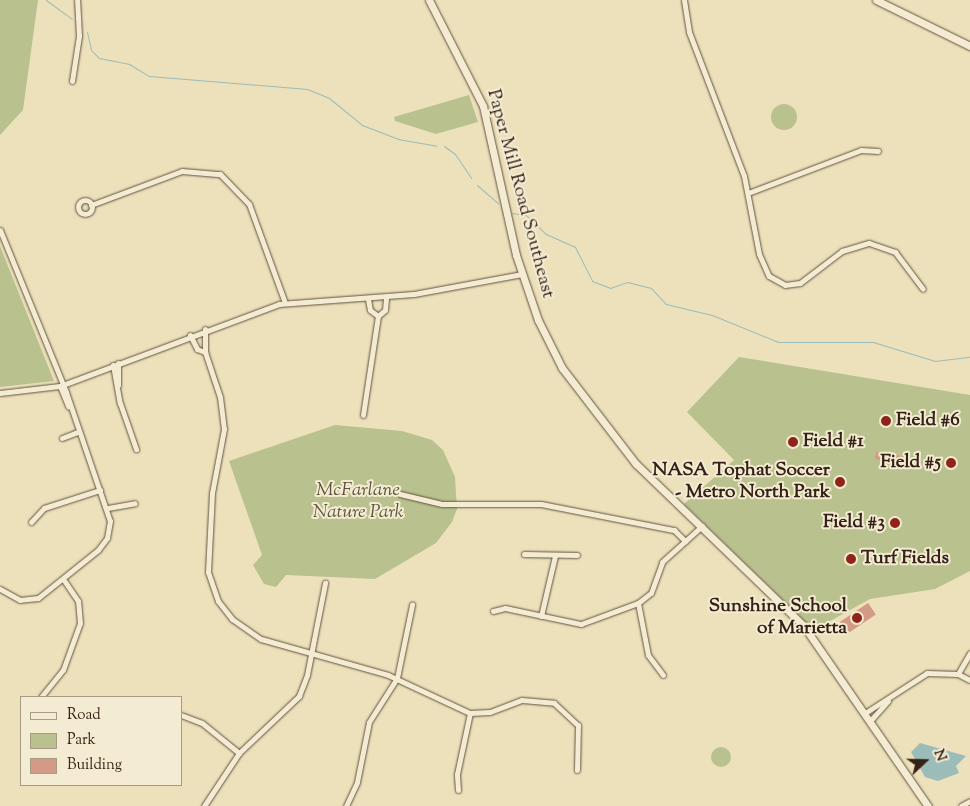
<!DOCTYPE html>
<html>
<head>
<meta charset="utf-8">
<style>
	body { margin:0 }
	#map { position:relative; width:970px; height:806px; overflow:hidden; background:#ece1bb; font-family:"Sorts Mill Goudy",serif }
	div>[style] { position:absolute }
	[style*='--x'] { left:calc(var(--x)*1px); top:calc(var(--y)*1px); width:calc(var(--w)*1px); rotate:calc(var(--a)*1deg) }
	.green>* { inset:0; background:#b9c28f }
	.round { border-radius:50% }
	.water>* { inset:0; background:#9bbcb9 }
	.stream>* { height:1px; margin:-0.5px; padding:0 0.5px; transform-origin:0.5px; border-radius:0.5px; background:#9bbcb9 }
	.building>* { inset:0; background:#d39a85; transform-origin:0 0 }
	.roads { filter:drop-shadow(0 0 1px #645140) drop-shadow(0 0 1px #645140) }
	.street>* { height:5px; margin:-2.5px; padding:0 2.5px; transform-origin:2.5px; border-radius:2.5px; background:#f3ecd3 }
	.street>.ring { margin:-2.5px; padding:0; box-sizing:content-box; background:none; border:5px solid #f3ecd3; border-radius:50% }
	.secondary>* { height:7px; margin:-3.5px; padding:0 3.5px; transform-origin:3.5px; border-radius:3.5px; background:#f3ecd3 }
	.dots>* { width:14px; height:14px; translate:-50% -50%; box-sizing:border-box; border:2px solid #f3ecd3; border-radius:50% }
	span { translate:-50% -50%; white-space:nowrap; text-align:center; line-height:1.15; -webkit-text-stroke:4px #f3ecd3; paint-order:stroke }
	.street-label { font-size:19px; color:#362117 }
	.poi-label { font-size:19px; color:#362117; font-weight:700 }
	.left { translate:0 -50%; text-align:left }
	.right { translate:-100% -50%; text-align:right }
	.park-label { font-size:19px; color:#5d513b; font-style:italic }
	.legend { position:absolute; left:20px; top:696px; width:162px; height:90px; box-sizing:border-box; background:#f3ecd3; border:1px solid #a79b88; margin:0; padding:6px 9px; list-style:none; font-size:15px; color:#362117 }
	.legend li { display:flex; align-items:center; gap:10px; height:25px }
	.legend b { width:25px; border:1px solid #a79b88 }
	.north { position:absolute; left:900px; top:736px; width:50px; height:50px; -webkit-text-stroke:4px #f3ecd3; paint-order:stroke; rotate:69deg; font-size:14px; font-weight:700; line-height:20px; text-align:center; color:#362117 }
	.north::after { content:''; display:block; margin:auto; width:18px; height:22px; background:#362117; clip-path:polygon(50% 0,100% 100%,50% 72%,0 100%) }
</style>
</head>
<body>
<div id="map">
	<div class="green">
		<i style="clip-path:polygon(0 0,38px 0,23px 110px,0 135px)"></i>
		<i style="clip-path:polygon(469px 95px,478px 122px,436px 134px,395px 121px,394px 117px)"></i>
		<i class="round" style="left:771px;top:104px;width:26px;height:26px"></i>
		<i style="clip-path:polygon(0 246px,54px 381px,0 387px)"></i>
		<i style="clip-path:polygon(739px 357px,970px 395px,970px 571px,935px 589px,870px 599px,814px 630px,684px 504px,734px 460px,687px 412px)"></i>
		<i style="clip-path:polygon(335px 425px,402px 431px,432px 440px,443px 450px,455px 477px,457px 509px,452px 522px,436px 543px,375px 579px,286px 575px,276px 587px,264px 584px,253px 565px,262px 555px,229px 461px)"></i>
		<i class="round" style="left:711px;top:747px;width:20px;height:20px"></i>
	</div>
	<div class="water">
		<i style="clip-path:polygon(920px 743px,966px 756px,956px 766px,959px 773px,938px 781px,925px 777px,911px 752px)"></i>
	</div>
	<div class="stream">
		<i style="--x:46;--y:0;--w:32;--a:36"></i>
		<i style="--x:87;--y:32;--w:18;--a:77"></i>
		<i style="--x:91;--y:50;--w:11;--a:45"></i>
		<i style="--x:99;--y:58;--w:31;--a:11"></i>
		<i style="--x:129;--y:64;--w:23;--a:31"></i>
		<i style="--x:149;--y:76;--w:159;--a:4.7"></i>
		<i style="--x:307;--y:89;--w:24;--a:22"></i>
		<i style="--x:329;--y:98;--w:43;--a:39.3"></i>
		<i style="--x:362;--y:125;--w:39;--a:21"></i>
		<i style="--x:398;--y:139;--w:39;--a:10"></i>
		<i style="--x:444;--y:146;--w:14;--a:36"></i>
		<i style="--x:455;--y:154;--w:29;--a:56"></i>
		<i style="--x:477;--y:185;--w:28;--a:41"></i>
		<i style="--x:512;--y:213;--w:14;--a:8"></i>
		<i style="--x:526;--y:215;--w:28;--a:44"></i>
		<i style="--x:546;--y:234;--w:32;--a:24"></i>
		<i style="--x:575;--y:247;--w:38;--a:63"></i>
		<i style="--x:592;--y:281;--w:19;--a:21"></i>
		<i style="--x:610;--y:288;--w:18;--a:-19"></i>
		<i style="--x:627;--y:282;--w:25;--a:14"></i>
		<i style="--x:651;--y:288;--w:22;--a:47"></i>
		<i style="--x:666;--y:304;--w:47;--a:13.4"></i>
		<i style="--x:712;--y:315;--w:71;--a:22.2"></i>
		<i style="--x:778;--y:342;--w:95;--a:0"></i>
		<i style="--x:873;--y:342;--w:65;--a:17"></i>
		<i style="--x:935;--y:361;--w:35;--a:-7"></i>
	</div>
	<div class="building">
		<i style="left:876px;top:452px;width:26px;height:7px;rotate:9deg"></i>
		<i style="left:868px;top:603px;width:14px;height:34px;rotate:56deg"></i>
	</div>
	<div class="roads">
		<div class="street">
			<i style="--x:684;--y:0;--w:32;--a:81"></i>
			<i style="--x:689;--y:32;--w:154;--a:69.1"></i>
			<i style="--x:744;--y:176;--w:79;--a:79.1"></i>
			<i style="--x:759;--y:254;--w:24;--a:66"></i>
			<i style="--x:769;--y:276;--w:18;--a:29"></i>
			<i style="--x:785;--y:285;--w:15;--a:-8"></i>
			<i style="--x:800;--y:283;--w:53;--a:-37.3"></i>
			<i style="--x:842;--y:251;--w:28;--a:-17"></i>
			<i style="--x:869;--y:243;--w:28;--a:19"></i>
			<i style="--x:895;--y:252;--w:46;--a:52.9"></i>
			<i style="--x:72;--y:81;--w:46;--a:-81.2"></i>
			<i style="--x:79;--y:36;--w:36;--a:-93"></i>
			<i style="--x:748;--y:193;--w:121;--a:-20.8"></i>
			<i style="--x:861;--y:150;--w:17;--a:3"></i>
			<i class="ring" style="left:78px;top:200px;width:9px;height:9px"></i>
			<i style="--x:91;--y:205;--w:97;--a:-20.5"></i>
			<i style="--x:182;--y:171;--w:38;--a:5"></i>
			<i style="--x:220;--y:174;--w:42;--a:46"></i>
			<i style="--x:249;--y:204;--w:105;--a:70"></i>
			<i style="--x:0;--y:230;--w:175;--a:67.8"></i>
			<i style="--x:66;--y:392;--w:136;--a:71.2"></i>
			<i style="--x:110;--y:521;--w:17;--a:100"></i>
			<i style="--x:107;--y:538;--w:15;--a:127"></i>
			<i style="--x:98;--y:550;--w:77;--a:141.3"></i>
			<i style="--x:38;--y:598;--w:18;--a:174"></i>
			<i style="--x:20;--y:600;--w:23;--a:-151"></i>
			<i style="--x:368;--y:299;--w:11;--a:80"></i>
			<i style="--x:370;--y:310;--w:10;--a:37"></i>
			<i style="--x:378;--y:316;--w:9;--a:-41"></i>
			<i style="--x:385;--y:310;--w:12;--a:-85"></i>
			<i style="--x:205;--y:329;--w:23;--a:90"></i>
			<i style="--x:205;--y:352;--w:47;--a:71.6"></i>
			<i style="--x:220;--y:397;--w:32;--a:83"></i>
			<i style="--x:224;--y:429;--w:65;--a:100.6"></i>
			<i style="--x:212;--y:493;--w:79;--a:92.9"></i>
			<i style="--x:208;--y:572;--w:31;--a:71"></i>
			<i style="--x:218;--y:601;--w:23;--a:52"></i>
			<i style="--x:232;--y:619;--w:35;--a:35"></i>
			<i style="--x:261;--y:639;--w:132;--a:15.8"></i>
			<i style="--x:388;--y:675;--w:90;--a:24.9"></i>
			<i style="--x:470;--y:713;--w:20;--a:-3"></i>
			<i style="--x:490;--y:712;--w:34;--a:-21"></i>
			<i style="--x:522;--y:700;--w:32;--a:5"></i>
			<i style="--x:554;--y:703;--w:33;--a:43"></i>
			<i style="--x:578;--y:725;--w:45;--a:91.3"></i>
			<i style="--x:190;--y:335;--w:16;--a:63"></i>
			<i style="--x:197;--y:349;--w:9;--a:21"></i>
			<i style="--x:113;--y:365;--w:39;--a:80"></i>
			<i style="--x:120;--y:403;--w:49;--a:70.8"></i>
			<i style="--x:118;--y:385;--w:22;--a:-90"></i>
			<i style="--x:60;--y:386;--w:22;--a:68"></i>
			<i style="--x:0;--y:393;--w:60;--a:-6.7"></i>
			<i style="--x:60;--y:386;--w:234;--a:-20.5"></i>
			<i style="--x:279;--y:304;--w:135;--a:-4.2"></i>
			<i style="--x:414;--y:294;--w:110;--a:-10.5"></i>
			<i style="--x:363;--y:415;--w:100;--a:-81.4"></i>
			<i style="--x:62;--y:438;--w:17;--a:-21"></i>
			<i style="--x:400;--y:494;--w:43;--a:13.4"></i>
			<i style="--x:442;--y:504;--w:99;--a:0"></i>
			<i style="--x:541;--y:504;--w:136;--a:11.1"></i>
			<i style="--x:674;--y:530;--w:16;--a:45"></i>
			<i style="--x:108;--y:508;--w:27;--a:-10"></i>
			<i style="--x:31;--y:522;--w:19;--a:-47"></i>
			<i style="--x:44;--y:508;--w:59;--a:-17.8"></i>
			<i style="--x:524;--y:554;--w:53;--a:1.1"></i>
			<i style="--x:638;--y:603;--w:53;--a:79.1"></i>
			<i style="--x:648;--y:655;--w:25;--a:53"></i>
			<i style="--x:493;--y:611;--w:12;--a:-14"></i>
			<i style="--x:505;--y:608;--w:78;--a:11.9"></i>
			<i style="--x:581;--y:624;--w:61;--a:-20.2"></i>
			<i style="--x:638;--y:603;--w:16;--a:-38"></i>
			<i style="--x:651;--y:593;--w:33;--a:-70"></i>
			<i style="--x:662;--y:562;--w:54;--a:-42"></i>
			<i style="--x:541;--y:616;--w:62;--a:-76.9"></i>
			<i style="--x:970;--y:653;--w:24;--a:120"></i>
			<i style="--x:958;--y:674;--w:13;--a:27"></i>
			<i style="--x:41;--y:697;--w:35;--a:-51"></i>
			<i style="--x:63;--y:670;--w:50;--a:-70.1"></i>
			<i style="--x:80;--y:623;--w:22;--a:-95"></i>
			<i style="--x:78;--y:601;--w:27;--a:-124"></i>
			<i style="--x:865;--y:713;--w:74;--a:-32.8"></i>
			<i style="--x:927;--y:673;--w:31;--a:2"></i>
			<i style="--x:181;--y:715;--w:22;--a:21"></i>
			<i style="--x:202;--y:723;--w:48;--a:39"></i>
			<i style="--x:870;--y:721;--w:27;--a:-48"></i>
			<i style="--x:458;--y:790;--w:16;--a:-94"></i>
			<i style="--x:457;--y:774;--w:62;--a:-78"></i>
			<i style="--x:204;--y:806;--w:64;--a:-56.6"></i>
			<i style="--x:239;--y:753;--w:83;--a:-43.5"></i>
			<i style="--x:299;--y:696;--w:22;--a:-69"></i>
			<i style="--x:307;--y:675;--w:94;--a:-78.9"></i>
			<i style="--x:346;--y:806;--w:26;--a:-65"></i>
			<i style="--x:357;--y:782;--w:61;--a:-78.7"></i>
			<i style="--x:369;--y:722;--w:52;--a:-57.5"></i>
			<i style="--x:397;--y:678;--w:75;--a:-78.4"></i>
			<i style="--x:961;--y:806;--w:10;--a:-29"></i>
		</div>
		<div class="secondary">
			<i style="--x:429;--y:0;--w:119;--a:63"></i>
			<i style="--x:483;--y:106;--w:153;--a:77.5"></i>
			<i style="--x:516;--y:255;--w:69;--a:71.3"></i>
			<i style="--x:538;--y:320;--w:54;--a:63.4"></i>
			<i style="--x:562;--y:368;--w:121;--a:52.4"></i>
			<i style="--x:636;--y:464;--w:232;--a:44"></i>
			<i style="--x:803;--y:625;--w:220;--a:55.4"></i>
			<i style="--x:876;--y:0;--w:105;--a:26.1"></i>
		</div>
	</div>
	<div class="dots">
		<i style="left:886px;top:421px;background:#8f2418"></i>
		<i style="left:793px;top:442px;background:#8f2418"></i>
		<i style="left:951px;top:463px;background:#8f2418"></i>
		<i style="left:840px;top:482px;background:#8f2418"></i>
		<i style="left:895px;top:523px;background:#8f2418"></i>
		<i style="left:851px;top:559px;background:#8f2418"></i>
		<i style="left:857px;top:618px;background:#8f2418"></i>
	</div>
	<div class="street-label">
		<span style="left:520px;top:194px;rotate:75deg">Paper Mill Road Southeast</span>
	</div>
	<div class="poi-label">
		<span class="left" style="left:896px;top:421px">Field #6</span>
		<span class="left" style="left:803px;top:442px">Field #1</span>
		<span class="right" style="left:941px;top:463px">Field #5</span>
		<span class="right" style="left:830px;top:482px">NASA Tophat Soccer<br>- Metro North Park</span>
		<span class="right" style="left:885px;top:523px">Field #3</span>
		<span class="left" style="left:861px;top:559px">Turf Fields</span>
		<span class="right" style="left:847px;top:618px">Sunshine School<br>of Marietta</span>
	</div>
	<div class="park-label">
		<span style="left:358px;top:502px">McFarlane<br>Nature Park</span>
	</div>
	<ul class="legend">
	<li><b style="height:6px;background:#f3ecd3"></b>Road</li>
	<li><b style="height:14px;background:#b9c28f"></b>Park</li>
	<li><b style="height:14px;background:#d39a85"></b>Building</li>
	</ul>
	<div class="north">N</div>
</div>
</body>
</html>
